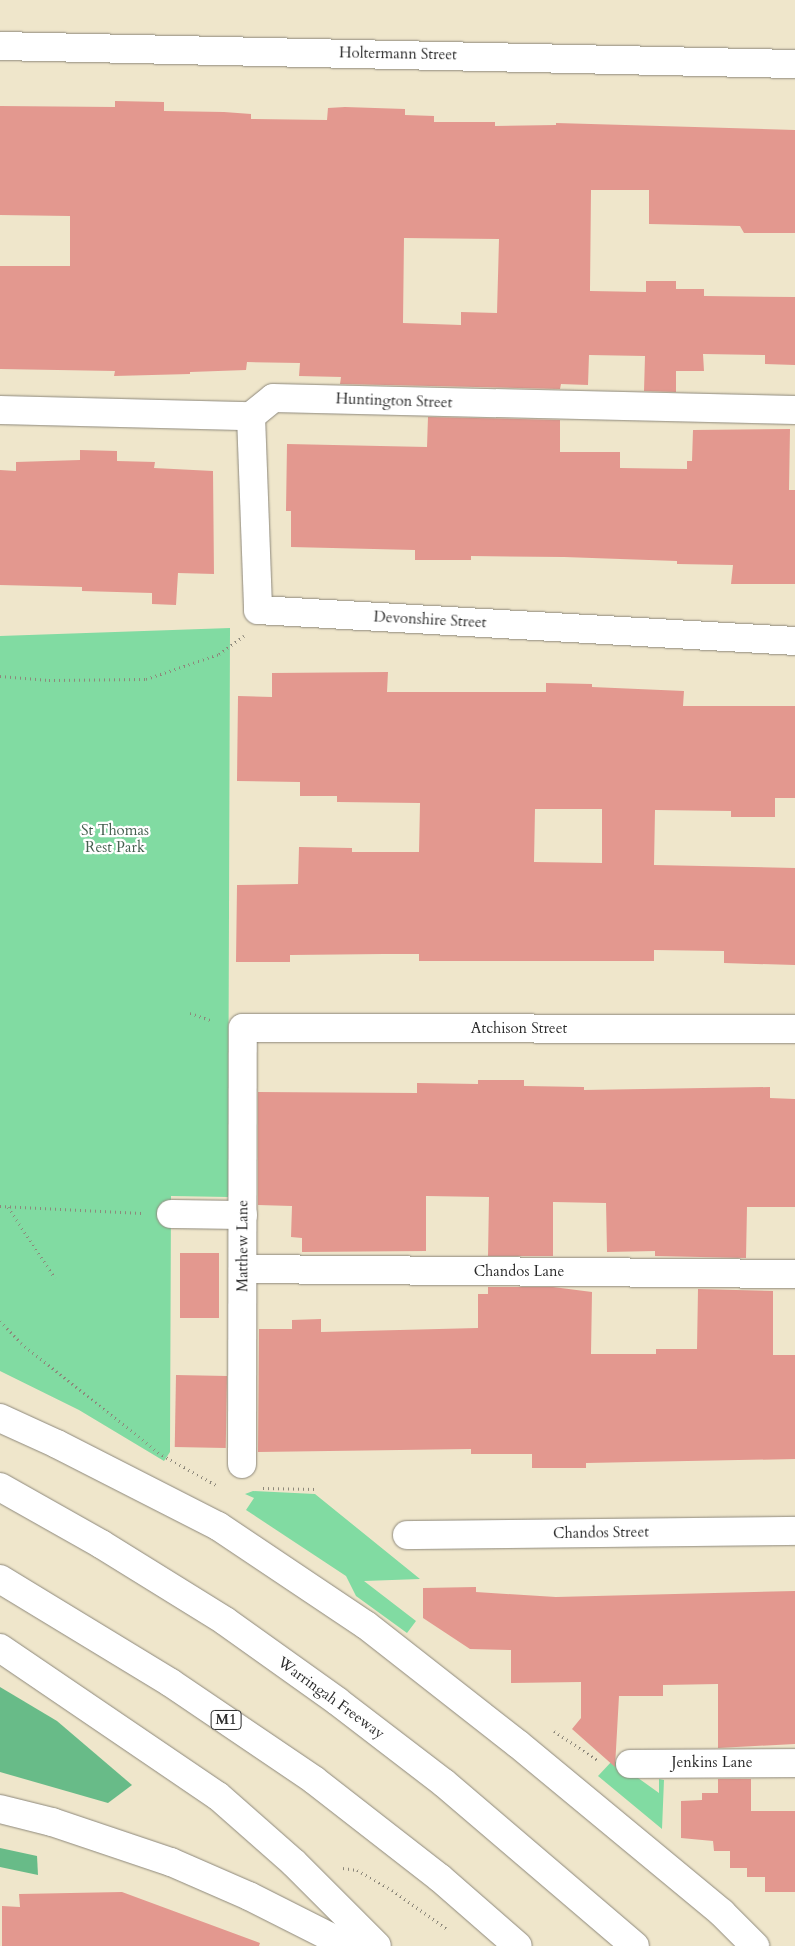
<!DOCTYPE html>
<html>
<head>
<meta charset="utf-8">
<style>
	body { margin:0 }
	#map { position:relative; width:795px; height:1946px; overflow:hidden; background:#efe6cb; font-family:Cardo,serif }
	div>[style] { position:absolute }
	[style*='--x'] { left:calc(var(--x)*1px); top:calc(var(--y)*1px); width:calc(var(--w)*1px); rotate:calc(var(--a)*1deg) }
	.green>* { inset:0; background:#81dba2 }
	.forest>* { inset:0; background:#68bb88 }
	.building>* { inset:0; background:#e3988f; transform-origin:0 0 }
	.path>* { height:3px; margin-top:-1.5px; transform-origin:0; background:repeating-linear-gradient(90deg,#8d887b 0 1px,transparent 0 5px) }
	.roads { filter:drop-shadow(0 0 1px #8d887b) drop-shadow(0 0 1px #8d887b) }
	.minor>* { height:28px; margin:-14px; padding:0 14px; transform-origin:14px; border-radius:14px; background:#fff }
	.highway>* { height:28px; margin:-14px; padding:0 14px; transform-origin:14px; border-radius:14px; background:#fff }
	span { translate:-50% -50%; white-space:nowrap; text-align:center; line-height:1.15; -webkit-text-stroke:4.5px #fff; paint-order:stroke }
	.shield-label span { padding:1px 4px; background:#fff; border:1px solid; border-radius:4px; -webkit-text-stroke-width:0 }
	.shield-label { font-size:14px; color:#2b2b2b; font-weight:700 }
	.street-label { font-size:15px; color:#2b2b2b }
	.park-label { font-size:15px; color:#45604f }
</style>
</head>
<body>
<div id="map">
	<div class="green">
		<i style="clip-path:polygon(230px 628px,228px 1197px,171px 1196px,170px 1452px,164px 1461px,79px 1410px,0 1371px,0 636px)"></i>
		<i style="clip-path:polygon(253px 1491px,315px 1494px,420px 1579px,364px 1581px,416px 1621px,407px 1633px,356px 1596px,346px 1576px,246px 1510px,254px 1498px,245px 1494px)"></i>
		<i style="clip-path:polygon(613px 1760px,659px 1793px,659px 1779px,664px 1780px,662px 1829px,598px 1776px)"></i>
	</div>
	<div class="forest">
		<i style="clip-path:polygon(0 1687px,57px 1721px,132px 1785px,108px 1803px,0 1772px)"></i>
		<i style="clip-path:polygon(0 1848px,37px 1856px,38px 1875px,0 1867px)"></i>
	</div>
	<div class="building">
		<i style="clip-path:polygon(evenodd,115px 101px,164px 102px,164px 111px,224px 112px,251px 114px,251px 119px,327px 120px,328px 108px,345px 107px,405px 109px,405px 115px,434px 116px,434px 122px,495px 122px,495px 126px,556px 125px,556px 123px,795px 130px,795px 233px,744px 233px,740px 226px,649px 224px,649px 190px,591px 190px,590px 291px,646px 292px,646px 281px,676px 281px,676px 289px,704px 289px,704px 296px,795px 297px,795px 365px,765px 364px,765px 355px,703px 354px,704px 371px,676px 371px,676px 392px,644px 391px,645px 356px,589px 355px,588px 385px,561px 384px,560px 389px,340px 384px,341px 377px,299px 376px,300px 363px,247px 362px,246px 370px,190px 372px,190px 374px,114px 376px,115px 371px,0 369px,0 266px,70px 266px,70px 216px,0 215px,0 106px,115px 107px,115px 101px,404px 238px,499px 239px,497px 313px,461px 312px,461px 325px,403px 323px,404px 238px)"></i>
		<i style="clip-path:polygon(428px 417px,560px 420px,560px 452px,620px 452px,620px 468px,687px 469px,687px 461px,692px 461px,693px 430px,790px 429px,789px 490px,795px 490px,795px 584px,731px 584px,733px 565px,677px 564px,677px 561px,564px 557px,471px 556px,471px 560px,415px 560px,415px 550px,291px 547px,291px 511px,286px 511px,287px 444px,427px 447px)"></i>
		<i style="clip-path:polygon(80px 450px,117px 451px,117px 461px,155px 462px,154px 468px,213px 471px,214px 574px,178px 573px,176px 605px,152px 604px,152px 593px,82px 591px,82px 587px,0 585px,0 470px,16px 471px,16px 462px,80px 460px)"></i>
		<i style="clip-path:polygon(evenodd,388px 672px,387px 692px,546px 692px,546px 683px,592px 684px,592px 687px,684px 691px,683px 706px,795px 706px,795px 798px,775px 798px,775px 817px,731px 817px,731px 811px,655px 810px,654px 865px,795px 868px,795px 965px,724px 963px,724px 951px,654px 950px,654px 961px,419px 961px,419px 954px,384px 954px,290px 955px,290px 962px,236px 962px,237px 885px,298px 884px,299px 847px,352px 848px,352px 852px,419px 852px,420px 803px,337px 802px,337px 796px,300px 796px,300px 782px,237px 781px,238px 696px,272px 697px,272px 673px,388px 672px,535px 809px,602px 809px,602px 863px,534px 862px,535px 809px)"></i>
		<i style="clip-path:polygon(478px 1080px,524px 1080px,524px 1086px,584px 1087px,584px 1090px,770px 1087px,770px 1098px,795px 1099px,795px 1207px,747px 1207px,746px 1258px,655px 1256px,655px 1251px,607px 1252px,606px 1203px,553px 1202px,553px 1256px,488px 1256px,489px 1197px,426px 1196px,426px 1251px,302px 1252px,302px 1238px,291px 1237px,292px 1206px,258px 1205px,258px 1092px,417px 1093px,417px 1083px,478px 1084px)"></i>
		<i style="left:219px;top:1253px;width:65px;height:39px;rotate:90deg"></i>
		<i style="clip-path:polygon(488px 1287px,553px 1287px,592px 1292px,591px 1354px,656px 1354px,656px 1349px,697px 1349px,698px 1289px,773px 1291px,773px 1355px,795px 1355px,795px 1459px,586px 1463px,586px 1468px,532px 1468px,532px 1454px,471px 1454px,471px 1449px,258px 1452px,259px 1329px,292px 1329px,292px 1320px,321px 1319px,321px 1332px,478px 1328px,478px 1294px,488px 1294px)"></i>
		<i style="left:176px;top:1375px;width:51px;height:72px;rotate:1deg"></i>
		<i style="clip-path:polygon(476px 1587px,476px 1592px,556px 1597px,795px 1591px,795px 1744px,718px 1748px,718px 1684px,663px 1685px,663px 1696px,619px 1696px,615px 1767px,572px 1729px,581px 1718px,581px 1682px,511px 1683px,511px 1650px,470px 1649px,423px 1618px,423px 1588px)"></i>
		<i style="clip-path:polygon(718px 1779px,751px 1779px,751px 1811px,795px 1811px,795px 1892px,765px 1892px,765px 1877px,747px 1877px,747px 1868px,730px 1868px,730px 1851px,714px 1851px,713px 1841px,681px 1838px,681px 1801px,702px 1800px,702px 1793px,718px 1793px)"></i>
		<i style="clip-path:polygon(122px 1892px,260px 1943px,259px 1946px,2px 1946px,2px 1906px,20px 1907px,19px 1894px)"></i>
	</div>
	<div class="path">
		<i style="--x:0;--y:676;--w:49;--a:4.7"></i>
		<i style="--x:49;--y:680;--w:97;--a:-0.6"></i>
		<i style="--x:146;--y:679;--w:77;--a:-18.9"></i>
		<i style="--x:219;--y:654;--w:31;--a:-36"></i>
		<i style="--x:190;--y:1013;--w:24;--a:19"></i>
		<i style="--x:0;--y:1206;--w:142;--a:2.8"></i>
		<i style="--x:8;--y:1207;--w:85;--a:56.5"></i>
		<i style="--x:0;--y:1321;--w:30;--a:46"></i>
		<i style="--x:21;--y:1343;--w:180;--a:38.5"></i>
		<i style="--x:162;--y:1455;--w:64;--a:29"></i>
		<i style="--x:263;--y:1488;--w:54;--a:1.1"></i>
		<i style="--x:554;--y:1731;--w:54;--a:33.7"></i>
		<i style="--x:343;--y:1868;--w:14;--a:8"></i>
		<i style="--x:357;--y:1870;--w:40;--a:29.7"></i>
		<i style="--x:392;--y:1890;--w:67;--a:35.3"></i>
	</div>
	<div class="roads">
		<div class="minor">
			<i style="--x:0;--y:46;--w:795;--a:1.3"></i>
			<i style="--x:0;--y:410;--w:251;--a:1.4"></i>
			<i style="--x:251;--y:416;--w:28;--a:-39"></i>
			<i style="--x:273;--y:398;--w:522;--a:1.32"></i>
			<i style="--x:251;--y:416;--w:194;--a:87.9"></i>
			<i style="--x:258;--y:610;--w:538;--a:3.3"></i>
			<i style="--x:171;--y:1214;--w:72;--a:0.8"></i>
			<i style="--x:243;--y:1269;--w:552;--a:0.52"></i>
			<i style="--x:242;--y:1464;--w:436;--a:-89.9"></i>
			<i style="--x:243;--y:1028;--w:552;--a:0.1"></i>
			<i style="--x:407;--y:1535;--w:388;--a:-0.6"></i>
			<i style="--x:630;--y:1764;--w:165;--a:-0.3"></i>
		</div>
		<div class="highway">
			<i style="--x:0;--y:1418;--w:63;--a:24.5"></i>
			<i style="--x:57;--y:1444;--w:181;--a:27"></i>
			<i style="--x:218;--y:1526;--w:178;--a:33.8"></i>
			<i style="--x:366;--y:1625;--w:193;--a:38.1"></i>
			<i style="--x:518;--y:1744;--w:265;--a:39.6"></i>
			<i style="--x:722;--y:1913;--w:47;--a:45"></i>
			<i style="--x:0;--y:1487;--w:116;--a:29.4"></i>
			<i style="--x:101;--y:1544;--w:146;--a:31.8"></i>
			<i style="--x:225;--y:1621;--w:138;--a:35.5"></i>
			<i style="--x:337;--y:1701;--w:135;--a:37.5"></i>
			<i style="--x:444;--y:1783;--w:251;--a:40.5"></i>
			<i style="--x:0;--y:1579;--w:200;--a:31.3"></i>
			<i style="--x:171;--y:1683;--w:173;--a:34.1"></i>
			<i style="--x:314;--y:1780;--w:160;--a:37.9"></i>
			<i style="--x:440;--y:1878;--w:103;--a:41.1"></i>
			<i style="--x:0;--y:1648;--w:263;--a:34.2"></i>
			<i style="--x:218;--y:1796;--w:101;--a:41.4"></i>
			<i style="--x:294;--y:1863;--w:117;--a:45"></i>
			<i style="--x:0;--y:1809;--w:54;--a:14"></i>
			<i style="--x:52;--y:1822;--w:126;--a:18.6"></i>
			<i style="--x:171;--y:1862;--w:85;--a:23.6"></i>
			<i style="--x:249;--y:1896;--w:111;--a:26.8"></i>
		</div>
	</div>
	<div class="shield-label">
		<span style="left:226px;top:1720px">M1</span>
	</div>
	<div class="street-label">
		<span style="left:398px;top:54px;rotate:1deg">Holtermann Street</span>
		<span style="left:394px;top:401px;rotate:2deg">Huntington Street</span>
		<span style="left:430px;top:620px;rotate:3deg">Devonshire Street</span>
		<span style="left:519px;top:1029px">Atchison Street</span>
		<span style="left:243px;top:1246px;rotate:-90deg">Matthew Lane</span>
		<span style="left:519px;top:1272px">Chandos Lane</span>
		<span style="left:601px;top:1533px;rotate:-1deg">Chandos Street</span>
		<span style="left:331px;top:1698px;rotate:36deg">Warringah Freeway</span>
		<span style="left:712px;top:1763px">Jenkins Lane</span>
	</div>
	<div class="park-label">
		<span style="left:115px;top:839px">St Thomas<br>Rest Park</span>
	</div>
</div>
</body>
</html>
